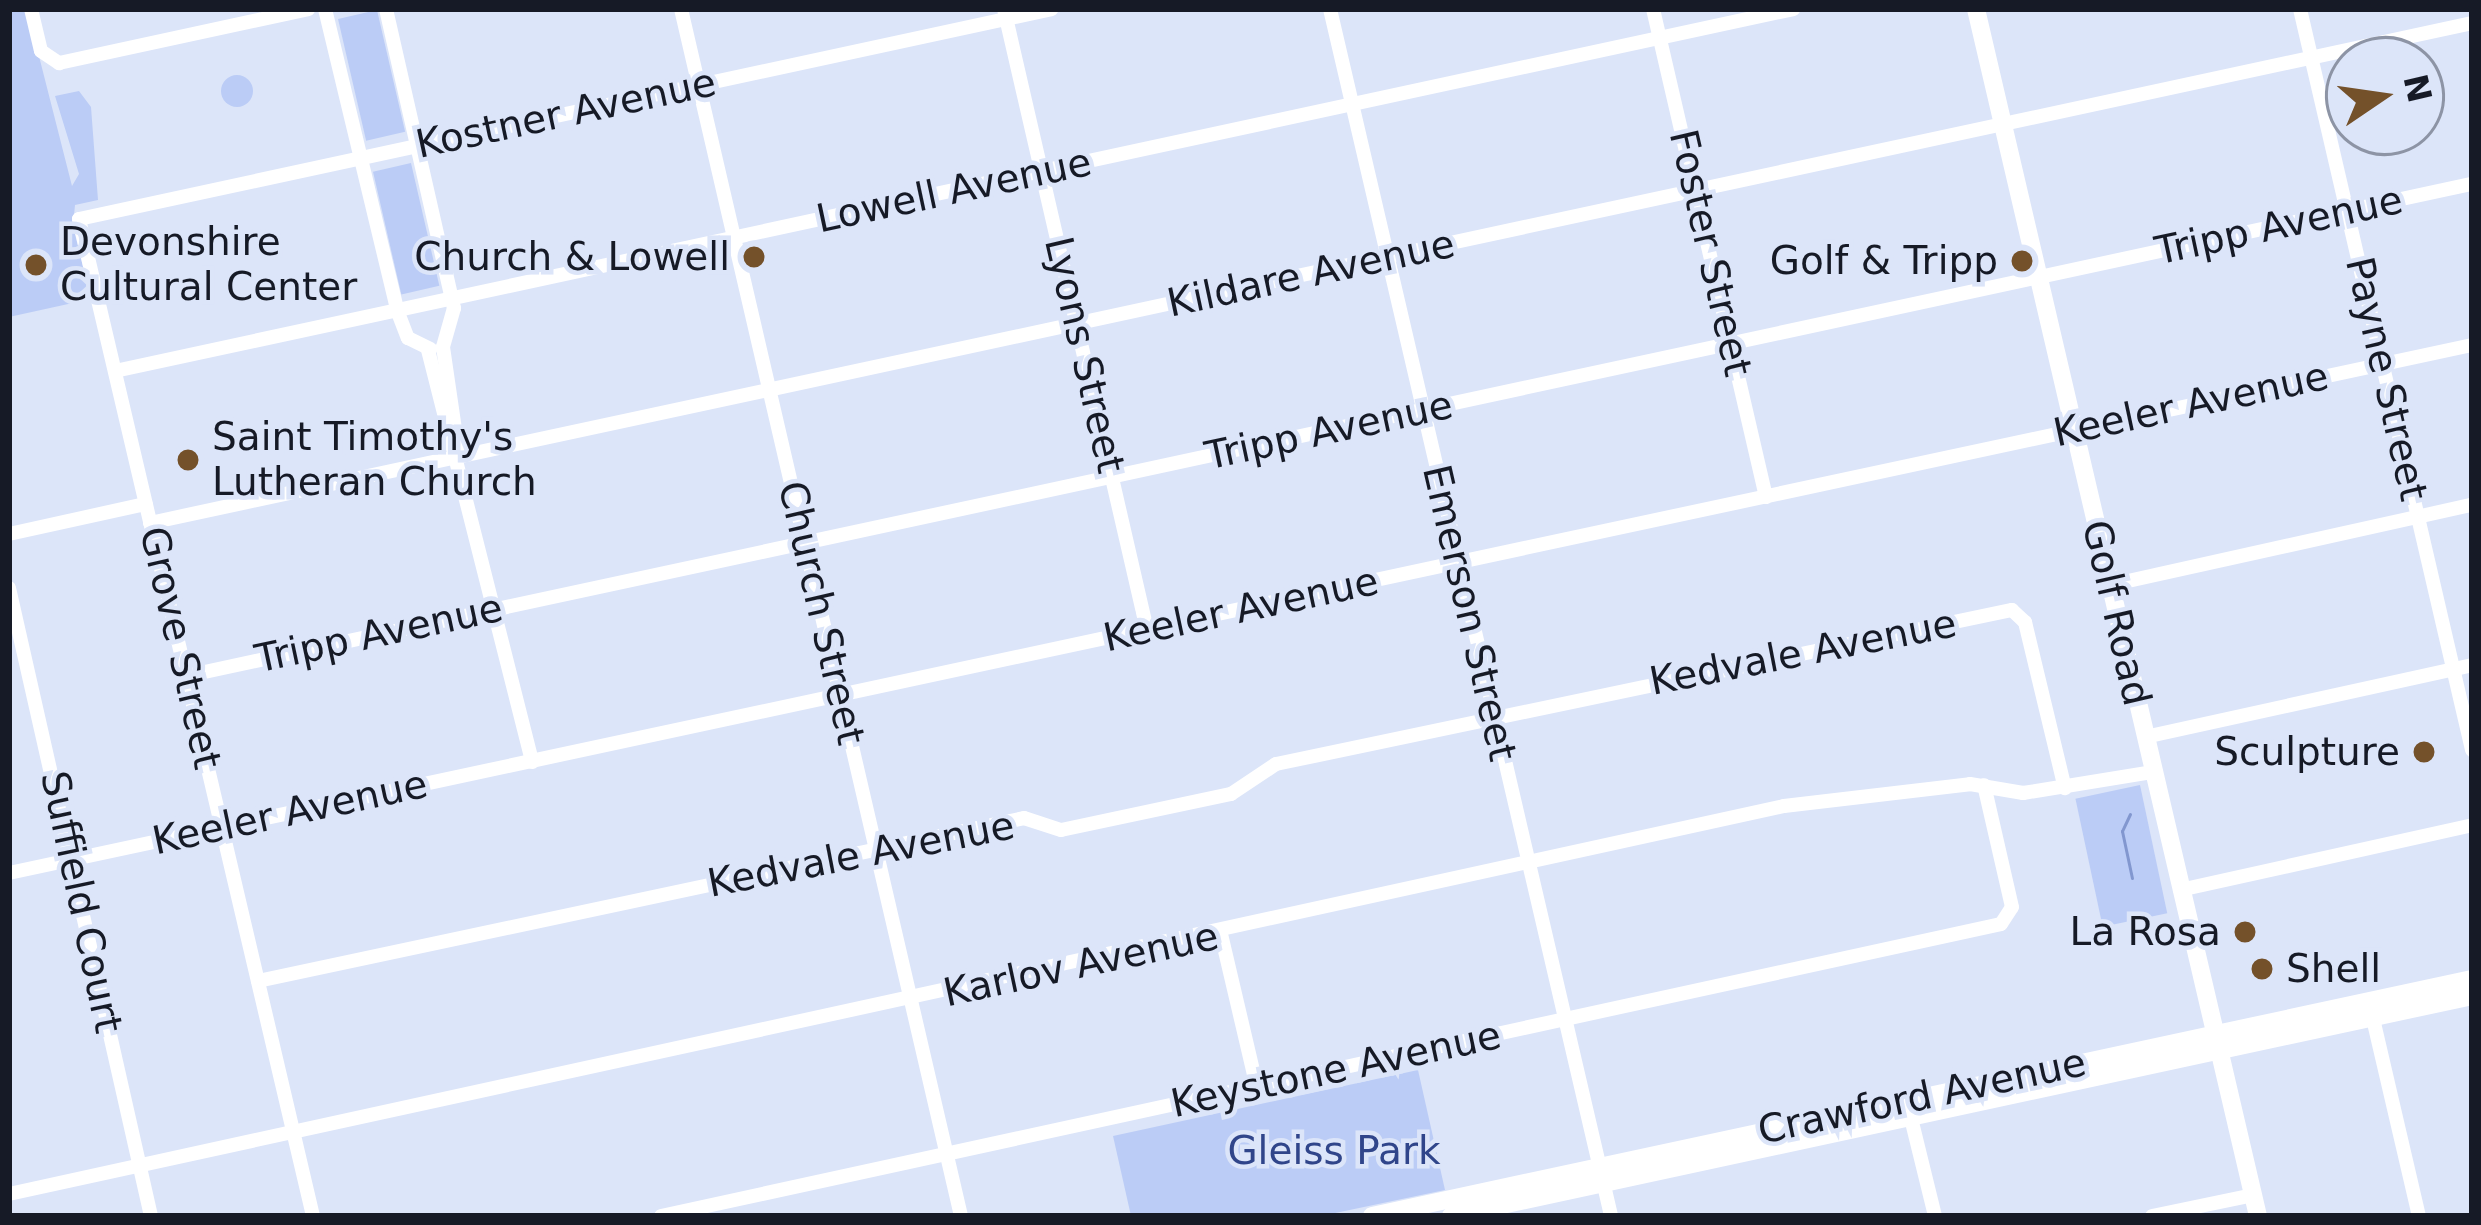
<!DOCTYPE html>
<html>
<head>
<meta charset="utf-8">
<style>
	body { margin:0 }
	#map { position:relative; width:2481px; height:1225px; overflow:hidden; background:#dce5f9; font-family:"DejaVu Sans",sans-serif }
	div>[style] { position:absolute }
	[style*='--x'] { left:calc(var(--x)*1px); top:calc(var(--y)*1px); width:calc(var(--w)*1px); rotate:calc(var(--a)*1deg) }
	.green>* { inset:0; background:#bbccf6; transform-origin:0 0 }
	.round { border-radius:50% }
	.stream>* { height:3px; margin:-1.5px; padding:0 1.5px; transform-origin:1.5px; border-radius:1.5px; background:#8297cf }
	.minor>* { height:14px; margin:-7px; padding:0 7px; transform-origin:7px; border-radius:7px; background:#fff }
	.major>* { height:18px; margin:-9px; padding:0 9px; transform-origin:9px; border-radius:9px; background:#fff }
	.dots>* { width:33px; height:33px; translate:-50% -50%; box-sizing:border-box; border:6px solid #dce5f9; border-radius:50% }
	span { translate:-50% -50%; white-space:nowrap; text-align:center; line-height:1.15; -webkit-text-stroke:9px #dce5f9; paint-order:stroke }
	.street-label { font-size:39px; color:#161a26 }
	.poi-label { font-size:39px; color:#161a26 }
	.left { translate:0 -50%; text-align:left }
	.right { translate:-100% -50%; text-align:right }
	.park-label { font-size:39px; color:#30458a }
	.frame { position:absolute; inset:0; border:12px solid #161a26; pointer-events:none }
	.north { position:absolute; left:2325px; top:36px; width:120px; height:120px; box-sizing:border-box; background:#dce5f9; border:3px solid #8d94a5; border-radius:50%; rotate:77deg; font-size:33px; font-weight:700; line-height:48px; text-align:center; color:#161a26 }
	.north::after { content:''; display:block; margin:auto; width:42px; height:54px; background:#74512a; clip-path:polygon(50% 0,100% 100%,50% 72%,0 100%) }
</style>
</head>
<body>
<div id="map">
	<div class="green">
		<i style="clip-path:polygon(9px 9px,27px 9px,72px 186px,79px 174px,55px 96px,79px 91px,91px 107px,98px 200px,75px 205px,73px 226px,91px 299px,9px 317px)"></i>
		<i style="left:377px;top:10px;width:125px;height:40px;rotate:77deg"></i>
		<i class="round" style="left:221px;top:75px;width:32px;height:32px"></i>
		<i style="left:411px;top:163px;width:126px;height:39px;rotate:77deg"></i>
		<i style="left:2140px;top:785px;width:131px;height:66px;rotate:78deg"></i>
		<i style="clip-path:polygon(1418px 1070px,1445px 1190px,1321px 1216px,1131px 1216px,1113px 1136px)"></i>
	</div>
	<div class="stream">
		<i style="--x:2130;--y:814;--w:19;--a:115"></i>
		<i style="--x:2122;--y:831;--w:48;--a:78"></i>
	</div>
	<div class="minor">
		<i style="--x:31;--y:9;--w:43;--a:76.6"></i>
		<i style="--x:41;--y:51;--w:22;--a:34"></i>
		<i style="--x:59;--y:63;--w:255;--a:-12.2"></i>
		<i style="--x:325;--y:9;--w:309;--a:76.5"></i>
		<i style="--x:397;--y:310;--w:30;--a:69"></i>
		<i style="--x:408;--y:338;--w:25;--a:26"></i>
		<i style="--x:386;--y:9;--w:307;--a:77.2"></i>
		<i style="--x:454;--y:308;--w:41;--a:105.8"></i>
		<i style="--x:443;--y:347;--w:111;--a:81.7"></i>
		<i style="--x:681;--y:9;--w:1239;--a:76.94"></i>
		<i style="--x:1004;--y:9;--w:637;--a:77.03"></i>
		<i style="--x:1330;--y:9;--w:1239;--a:76.89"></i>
		<i style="--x:1653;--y:9;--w:501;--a:76.96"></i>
		<i style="--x:2300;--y:9;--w:761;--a:76.93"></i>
		<i style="--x:428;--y:350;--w:425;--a:75.8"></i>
		<i style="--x:115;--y:371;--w:1717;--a:-12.17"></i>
		<i style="--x:150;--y:523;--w:2375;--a:-12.15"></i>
		<i style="--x:9;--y:534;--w:140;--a:-12.4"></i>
		<i style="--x:2110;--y:585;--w:371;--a:-12.5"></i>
		<i style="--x:9;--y:588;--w:644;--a:77.26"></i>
		<i style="--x:186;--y:676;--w:2338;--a:-12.15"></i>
		<i style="--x:2145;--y:737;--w:335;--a:-12.4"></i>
		<i style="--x:9;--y:873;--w:2519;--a:-12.1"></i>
		<i style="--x:2180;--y:890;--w:299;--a:-12.5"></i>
		<i style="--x:1221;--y:934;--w:158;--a:76.8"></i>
		<i style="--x:258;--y:981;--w:783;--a:-12.01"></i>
		<i style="--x:1024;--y:818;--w:39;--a:18"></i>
		<i style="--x:1061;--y:830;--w:174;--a:-12"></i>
		<i style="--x:1231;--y:794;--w:54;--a:-33.7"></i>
		<i style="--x:1276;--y:764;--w:752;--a:-11.82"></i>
		<i style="--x:2012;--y:610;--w:18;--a:43"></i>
		<i style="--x:2025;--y:622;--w:171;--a:76.5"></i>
		<i style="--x:2371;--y:1010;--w:212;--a:76.9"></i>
		<i style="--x:1909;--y:1110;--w:109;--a:76.2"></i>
		<i style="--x:9;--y:1194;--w:1817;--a:-12.33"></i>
		<i style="--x:1784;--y:806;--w:187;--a:-6.7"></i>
		<i style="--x:1970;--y:784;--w:54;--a:9.6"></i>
		<i style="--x:2023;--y:793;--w:132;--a:-9.2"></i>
		<i style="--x:313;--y:1216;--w:1024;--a:-103.21"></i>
		<i style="--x:79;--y:219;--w:995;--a:-12.18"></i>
		<i style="--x:661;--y:1216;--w:1371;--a:-12.29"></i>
		<i style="--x:2001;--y:924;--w:20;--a:-57"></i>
		<i style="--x:2012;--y:907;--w:125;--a:-102.9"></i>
		<i style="--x:2152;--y:1216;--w:103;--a:-11.7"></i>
	</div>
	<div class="major">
		<i style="--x:1976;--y:9;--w:1240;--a:76.85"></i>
		<i style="--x:1372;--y:1216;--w:1125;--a:-12.16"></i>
		<i style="--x:1451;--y:1216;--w:1044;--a:-12.16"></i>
	</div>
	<div class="dots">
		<i style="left:754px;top:257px;background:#74512a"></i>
		<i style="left:2022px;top:261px;background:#74512a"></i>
		<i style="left:36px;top:265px;background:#74512a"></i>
		<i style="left:188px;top:460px;background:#74512a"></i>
		<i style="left:2424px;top:752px;background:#74512a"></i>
		<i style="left:2245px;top:932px;background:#74512a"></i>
		<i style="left:2262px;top:969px;background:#74512a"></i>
	</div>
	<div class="street-label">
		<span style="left:566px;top:114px;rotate:-12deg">Kostner Avenue</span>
		<span style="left:954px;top:191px;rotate:-12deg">Lowell Avenue</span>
		<span style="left:2279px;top:226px;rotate:-12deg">Tripp Avenue</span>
		<span style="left:1710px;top:253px;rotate:77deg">Foster Street</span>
		<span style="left:1311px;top:274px;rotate:-12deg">Kildare Avenue</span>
		<span style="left:1084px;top:355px;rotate:77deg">Lyons Street</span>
		<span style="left:2386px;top:379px;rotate:77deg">Payne Street</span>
		<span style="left:2191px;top:405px;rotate:-12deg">Keeler Avenue</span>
		<span style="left:1329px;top:431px;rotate:-12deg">Tripp Avenue</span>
		<span style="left:1241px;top:610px;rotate:-12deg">Keeler Avenue</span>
		<span style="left:821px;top:613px;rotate:77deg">Church Street</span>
		<span style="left:1469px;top:613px;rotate:77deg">Emerson Street</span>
		<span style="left:2116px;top:613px;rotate:77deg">Golf Road</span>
		<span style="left:379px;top:634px;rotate:-12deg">Tripp Avenue</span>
		<span style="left:180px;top:648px;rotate:77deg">Grove Street</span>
		<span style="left:1803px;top:653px;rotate:-11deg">Kedvale Avenue</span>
		<span style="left:290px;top:813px;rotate:-12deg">Keeler Avenue</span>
		<span style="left:861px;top:855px;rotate:-11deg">Kedvale Avenue</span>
		<span style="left:81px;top:902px;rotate:78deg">Suffield Court</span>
		<span style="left:1081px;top:965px;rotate:-12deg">Karlov Avenue</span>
		<span style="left:1336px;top:1070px;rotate:-12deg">Keystone Avenue</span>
		<span style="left:1922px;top:1097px;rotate:-12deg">Crawford Avenue</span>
	</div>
	<div class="poi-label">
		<span class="left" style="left:60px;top:265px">Devonshire<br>Cultural Center</span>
		<span class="right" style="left:730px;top:257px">Church &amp; Lowell</span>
		<span class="right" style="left:1998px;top:261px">Golf &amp; Tripp</span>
		<span class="left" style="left:212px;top:460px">Saint Timothy's<br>Lutheran Church</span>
		<span class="right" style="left:2400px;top:752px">Sculpture</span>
		<span class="right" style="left:2221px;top:932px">La Rosa</span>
		<span class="left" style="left:2286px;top:969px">Shell</span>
	</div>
	<div class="park-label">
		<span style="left:1334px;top:1151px">Gleiss Park</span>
	</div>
	<div class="frame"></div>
	<div class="north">N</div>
</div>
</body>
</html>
